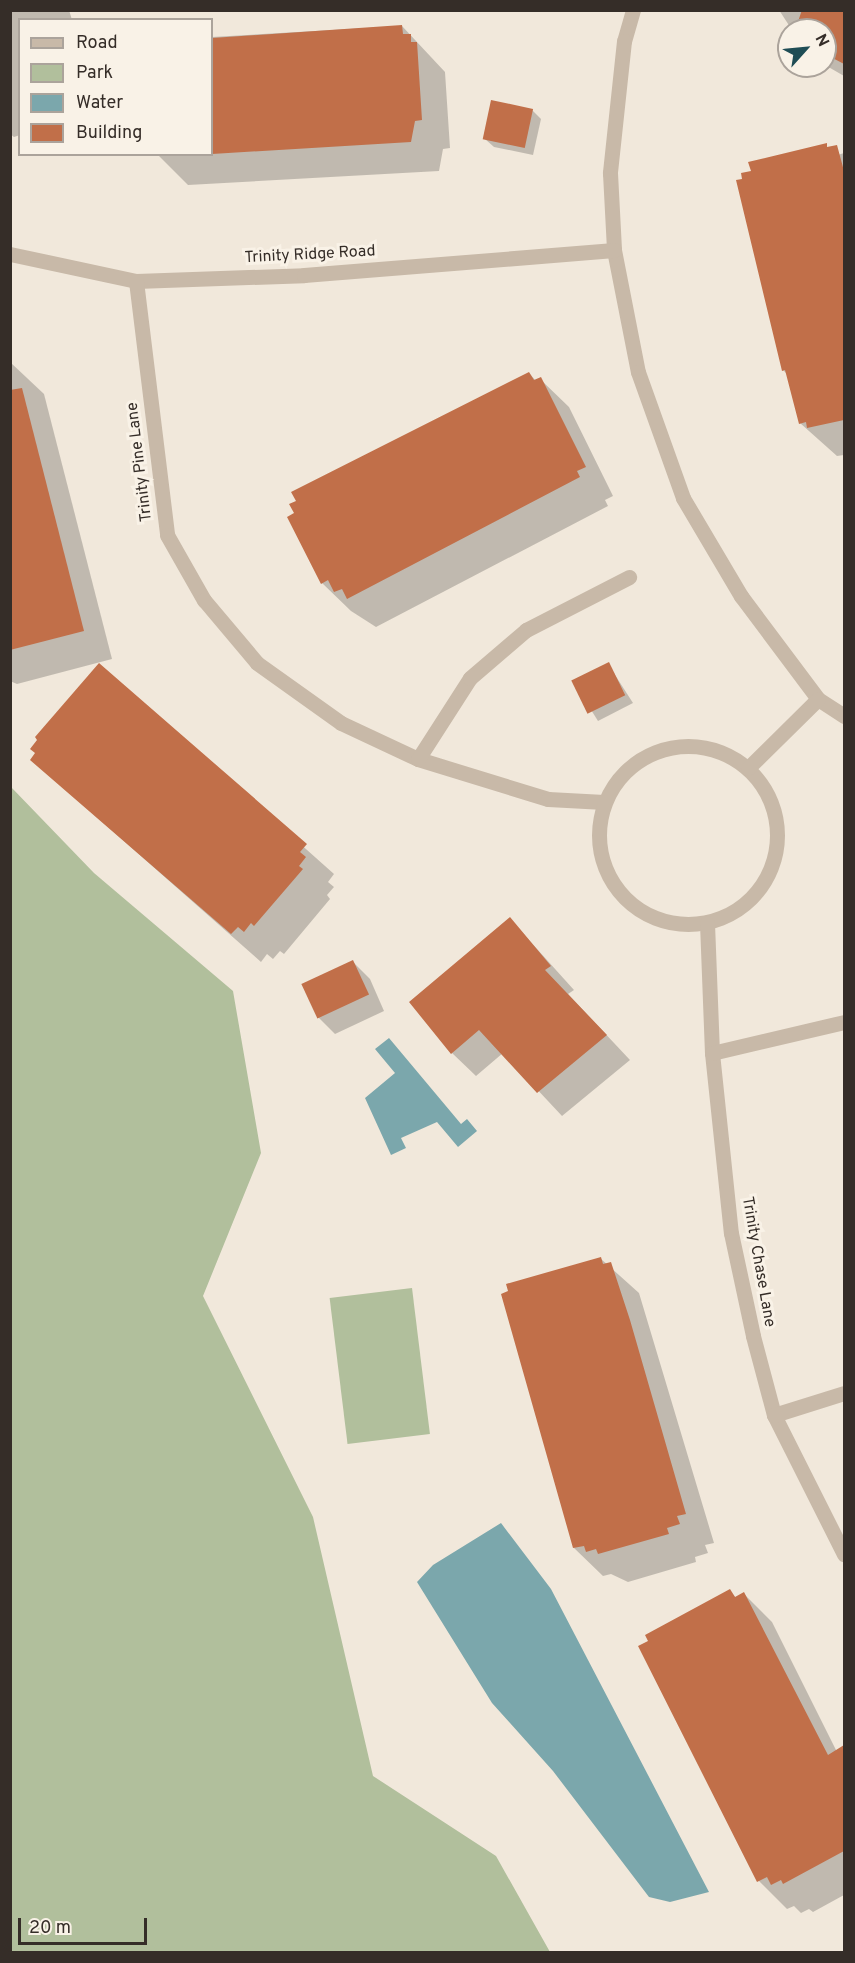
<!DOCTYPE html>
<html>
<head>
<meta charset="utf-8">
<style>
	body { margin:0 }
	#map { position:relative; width:855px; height:1963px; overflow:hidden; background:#f1e8db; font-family:Overpass,sans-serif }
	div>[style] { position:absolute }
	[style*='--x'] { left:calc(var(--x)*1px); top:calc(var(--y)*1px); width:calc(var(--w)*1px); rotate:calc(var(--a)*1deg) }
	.green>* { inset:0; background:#b1bf9c; transform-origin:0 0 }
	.water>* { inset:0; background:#7ba7ac }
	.shadow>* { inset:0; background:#0003 }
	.building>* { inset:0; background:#c16f49; transform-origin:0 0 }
	.minor>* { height:15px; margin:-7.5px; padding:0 7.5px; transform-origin:7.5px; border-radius:7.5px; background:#c8b9a8 }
	.minor>.ring { margin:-7.5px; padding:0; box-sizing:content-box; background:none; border:15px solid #c8b9a8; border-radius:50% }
	span { translate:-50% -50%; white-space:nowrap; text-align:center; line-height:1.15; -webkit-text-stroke:6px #f9f2e7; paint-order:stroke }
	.street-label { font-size:16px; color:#352d28 }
	.frame { position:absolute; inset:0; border:12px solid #352d28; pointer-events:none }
	.legend { position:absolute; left:18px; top:18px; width:195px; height:138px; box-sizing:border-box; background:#f9f2e7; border:2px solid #aba39b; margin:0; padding:8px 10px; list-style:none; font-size:18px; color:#352d28 }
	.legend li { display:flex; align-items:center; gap:12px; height:30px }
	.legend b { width:30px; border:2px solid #aba39b }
	.north { position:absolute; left:777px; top:18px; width:60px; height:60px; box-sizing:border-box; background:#f9f2e7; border:2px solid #aba39b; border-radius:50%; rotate:63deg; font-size:16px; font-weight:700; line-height:24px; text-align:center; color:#352d28 }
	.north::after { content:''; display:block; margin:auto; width:21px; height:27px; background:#1f4d55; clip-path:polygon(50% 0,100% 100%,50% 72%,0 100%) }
	.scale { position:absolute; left:18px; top:1918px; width:129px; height:27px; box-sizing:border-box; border:3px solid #352d28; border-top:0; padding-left:8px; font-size:18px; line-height:21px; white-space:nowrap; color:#352d28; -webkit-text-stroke:4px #f9f2e7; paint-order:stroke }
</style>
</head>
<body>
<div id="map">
	<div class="green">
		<i style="clip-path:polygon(11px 787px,94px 873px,233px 991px,261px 1153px,203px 1296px,313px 1517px,373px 1776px,496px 1856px,550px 1952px,11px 1952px)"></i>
		<i style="left:412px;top:1288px;width:147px;height:83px;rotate:83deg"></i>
	</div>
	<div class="water">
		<i style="clip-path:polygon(389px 1038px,461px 1124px,467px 1119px,477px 1131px,458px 1147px,437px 1122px,401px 1138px,406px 1148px,391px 1155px,365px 1098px,395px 1073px,375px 1049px)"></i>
		<i style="clip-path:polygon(501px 1523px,551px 1589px,709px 1892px,670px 1902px,649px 1897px,553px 1771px,492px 1703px,417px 1582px,433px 1565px)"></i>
	</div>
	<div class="shadow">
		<i style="clip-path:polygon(10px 10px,69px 10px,72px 20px,20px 20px,20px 135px,14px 137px,10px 134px)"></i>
		<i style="clip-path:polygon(779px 10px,844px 10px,844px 76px,825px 65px,825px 30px,792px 30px)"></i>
		<i style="clip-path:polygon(402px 26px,445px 72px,450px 148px,443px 149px,439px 171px,188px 185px,159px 156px,212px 154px,212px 37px)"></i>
		<i style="clip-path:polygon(532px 110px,541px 119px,533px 155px,494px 147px,485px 139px)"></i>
		<i style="clip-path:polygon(844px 153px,844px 455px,837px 456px,800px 423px,788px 375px,783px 370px,819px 161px)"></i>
		<i style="clip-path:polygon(10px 362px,44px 394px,112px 659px,17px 684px,10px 681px)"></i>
		<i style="clip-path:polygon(529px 373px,536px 381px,540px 379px,569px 407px,613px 496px,605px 500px,608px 506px,376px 627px,351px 611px,322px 583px)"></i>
		<i style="clip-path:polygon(608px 664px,633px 703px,598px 721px,573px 681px)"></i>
		<i style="clip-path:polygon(99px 665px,334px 874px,328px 882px,334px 887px,327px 895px,330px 899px,284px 954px,280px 951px,273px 959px,267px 954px,261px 962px,32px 760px)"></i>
		<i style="clip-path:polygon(510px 919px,574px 990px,568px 994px,630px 1060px,562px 1116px,503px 1053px,476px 1076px,452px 1053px)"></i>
		<i style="clip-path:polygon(353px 962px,370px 979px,384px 1011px,335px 1034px,318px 1017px)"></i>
		<i style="clip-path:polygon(600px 1258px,639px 1293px,714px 1543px,705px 1545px,708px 1553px,695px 1557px,696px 1562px,628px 1582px,611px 1574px,603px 1576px,574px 1548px)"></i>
		<i style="clip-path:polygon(730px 1591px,736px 1598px,744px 1594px,772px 1622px,844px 1766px,844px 1895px,813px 1912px,809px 1909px,801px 1913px,794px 1906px,787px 1909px,759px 1881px)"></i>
	</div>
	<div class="building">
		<i style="clip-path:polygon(802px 10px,844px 10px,844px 64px,825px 54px,825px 30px,795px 30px)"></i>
		<i style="clip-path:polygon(402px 25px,403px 34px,411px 34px,411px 42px,417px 42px,422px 120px,415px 121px,411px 142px,212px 154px,212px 38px)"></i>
		<i style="left:491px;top:100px;width:43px;height:40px;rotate:12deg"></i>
		<i style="clip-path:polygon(827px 143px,827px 147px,837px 145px,844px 171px,844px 420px,807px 428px,806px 422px,799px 424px,785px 370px,782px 371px,736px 180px,742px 179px,741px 173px,751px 171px,748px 162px)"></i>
		<i style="clip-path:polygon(529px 372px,534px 380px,541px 377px,586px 467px,577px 471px,580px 477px,347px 599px,342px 589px,334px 592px,328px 580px,321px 584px,287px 517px,294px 513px,289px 504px,296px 501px,291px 492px)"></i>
		<i style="clip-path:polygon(22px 388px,84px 631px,10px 650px,10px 390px)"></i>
		<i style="left:609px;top:662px;width:37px;height:42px;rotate:64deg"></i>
		<i style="clip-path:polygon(99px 663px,307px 844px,300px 852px,306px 857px,299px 866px,303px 869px,254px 926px,251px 923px,244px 932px,238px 927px,231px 934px,30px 760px,35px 753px,30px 749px,37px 740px,35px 737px)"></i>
		<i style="clip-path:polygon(510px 917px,551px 966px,545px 970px,607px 1035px,537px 1093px,479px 1030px,451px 1054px,409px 1002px)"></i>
		<i style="left:353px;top:960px;width:38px;height:57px;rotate:65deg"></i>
		<i style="clip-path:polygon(601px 1257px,603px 1264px,611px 1262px,630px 1320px,686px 1514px,677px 1516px,680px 1524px,667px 1528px,669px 1534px,598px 1554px,596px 1549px,586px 1552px,584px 1546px,573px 1548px,501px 1294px,508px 1291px,506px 1284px)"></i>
		<i style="clip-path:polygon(730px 1589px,735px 1597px,744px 1592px,828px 1755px,844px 1745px,844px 1851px,783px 1884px,781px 1880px,771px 1885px,767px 1877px,757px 1882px,638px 1646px,648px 1641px,645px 1635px)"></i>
	</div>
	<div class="minor">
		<i style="--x:633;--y:10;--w:32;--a:106"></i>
		<i style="--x:624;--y:41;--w:133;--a:96.1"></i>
		<i style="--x:610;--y:173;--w:77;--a:87"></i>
		<i style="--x:614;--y:250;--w:124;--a:78.9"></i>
		<i style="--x:638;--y:372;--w:134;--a:70.3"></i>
		<i style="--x:683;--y:498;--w:114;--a:59.4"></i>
		<i style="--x:741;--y:596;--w:129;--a:53.2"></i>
		<i style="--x:818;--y:699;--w:31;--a:33"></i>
		<i style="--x:10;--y:254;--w:129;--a:12.1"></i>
		<i style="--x:136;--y:281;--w:168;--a:-2"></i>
		<i style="--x:304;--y:275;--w:311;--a:-4.6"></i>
		<i style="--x:136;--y:281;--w:256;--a:83"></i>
		<i style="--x:167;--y:535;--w:75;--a:60.4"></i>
		<i style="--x:204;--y:600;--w:82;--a:49.9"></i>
		<i style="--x:257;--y:663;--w:103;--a:35.5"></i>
		<i style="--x:341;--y:723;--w:85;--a:25.1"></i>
		<i style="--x:418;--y:759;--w:136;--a:17.1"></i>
		<i style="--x:548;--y:799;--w:56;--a:3.1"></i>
		<i class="ring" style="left:599px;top:746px;width:163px;height:163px"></i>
		<i style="--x:418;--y:759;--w:96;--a:-57.3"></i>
		<i style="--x:470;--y:678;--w:74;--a:-40.6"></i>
		<i style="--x:526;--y:630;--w:116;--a:-27.2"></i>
		<i style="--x:748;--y:768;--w:98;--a:-44.6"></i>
		<i style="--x:707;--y:923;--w:130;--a:87.8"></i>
		<i style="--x:712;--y:1053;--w:181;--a:84"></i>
		<i style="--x:731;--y:1233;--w:105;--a:77.9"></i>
		<i style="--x:753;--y:1336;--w:82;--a:75.1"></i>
		<i style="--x:774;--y:1415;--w:156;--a:63.3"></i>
		<i style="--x:712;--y:1053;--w:136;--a:-13.2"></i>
		<i style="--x:774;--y:1415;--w:73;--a:-17.4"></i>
	</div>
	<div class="street-label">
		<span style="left:310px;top:255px;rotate:-3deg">Trinity Ridge Road</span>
		<span style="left:140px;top:462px;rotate:-97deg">Trinity Pine Lane</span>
		<span style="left:758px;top:1262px;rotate:80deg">Trinity Chase Lane</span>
	</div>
	<div class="frame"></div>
	<ul class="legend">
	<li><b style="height:8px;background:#c8b9a8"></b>Road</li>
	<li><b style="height:16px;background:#b1bf9c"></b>Park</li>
	<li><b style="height:16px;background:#7ba7ac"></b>Water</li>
	<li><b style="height:16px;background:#c16f49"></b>Building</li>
	</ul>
	<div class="north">N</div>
	<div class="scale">20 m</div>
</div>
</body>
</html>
